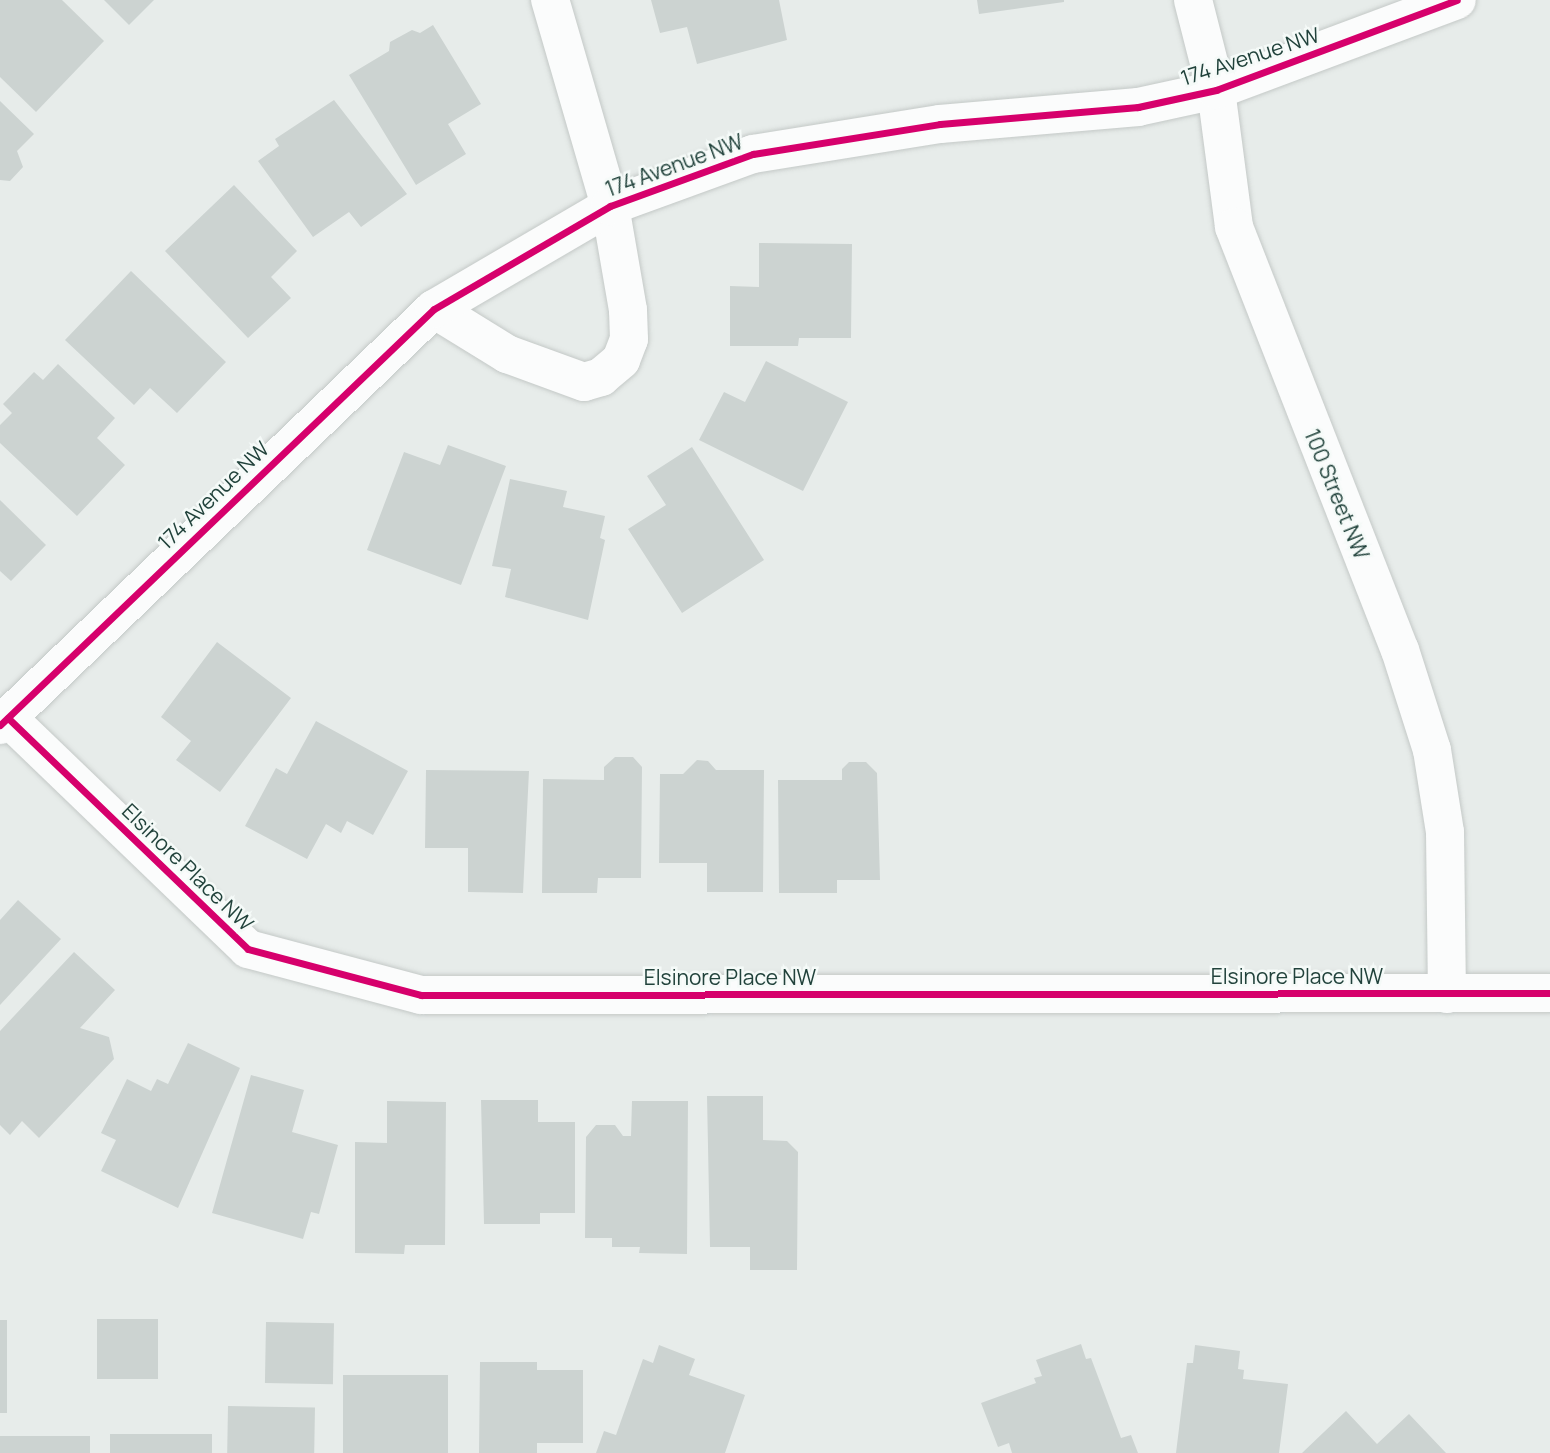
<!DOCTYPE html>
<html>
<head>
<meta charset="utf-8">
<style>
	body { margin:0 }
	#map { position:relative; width:1550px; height:1453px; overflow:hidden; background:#e7ecea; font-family:Manrope,sans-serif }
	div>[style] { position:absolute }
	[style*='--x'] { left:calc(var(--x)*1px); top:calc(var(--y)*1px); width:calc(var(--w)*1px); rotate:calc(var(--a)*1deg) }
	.building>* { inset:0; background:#ccd3d1; transform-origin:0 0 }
	.roads { filter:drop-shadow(0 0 2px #c4c9c7) drop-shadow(0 0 2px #c4c9c7) }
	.minor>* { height:38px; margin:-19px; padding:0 19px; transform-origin:19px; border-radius:19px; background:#fbfcfc }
	.cycleway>* { height:7px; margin:-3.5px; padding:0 3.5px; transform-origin:3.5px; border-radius:3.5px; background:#d6006c }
	span { translate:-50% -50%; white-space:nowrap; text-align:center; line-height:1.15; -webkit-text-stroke:5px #f5faf8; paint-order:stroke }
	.street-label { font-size:21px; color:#21423b }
</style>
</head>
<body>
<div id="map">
	<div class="building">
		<i style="clip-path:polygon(0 0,62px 0,104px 41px,36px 112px,0 77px)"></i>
		<i style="clip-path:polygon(104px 0,154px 0,129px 25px)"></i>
		<i style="clip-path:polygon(651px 0,779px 0,787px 40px,697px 64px,687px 27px,660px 33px)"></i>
		<i style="clip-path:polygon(977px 0,1064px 0,1064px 2px,979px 14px)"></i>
		<i style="clip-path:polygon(433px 25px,481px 104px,448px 124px,466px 154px,416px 185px,349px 75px,389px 51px,390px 42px,412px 30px,420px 33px)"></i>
		<i style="clip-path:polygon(334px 100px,407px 194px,361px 227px,349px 212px,313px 237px,258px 161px,279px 146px,275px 139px)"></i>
		<i style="clip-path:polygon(0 101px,34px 134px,17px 151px,23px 167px,10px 181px,0 180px)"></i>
		<i style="clip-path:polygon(234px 185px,297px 251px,271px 277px,291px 298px,248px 338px,165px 251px)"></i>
		<i style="clip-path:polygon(759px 243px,852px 244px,851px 338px,799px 338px,798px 346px,730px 346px,730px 286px,759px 287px)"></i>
		<i style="clip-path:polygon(131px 271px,226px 362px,177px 413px,150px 388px,134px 405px,65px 340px)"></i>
		<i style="clip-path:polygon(766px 361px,848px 402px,803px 491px,699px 440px,724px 392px,745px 402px)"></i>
		<i style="clip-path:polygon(58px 364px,115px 418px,97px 438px,125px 465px,77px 516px,0 443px,0 425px,12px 413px,3px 404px,34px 372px,43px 380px)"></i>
		<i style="clip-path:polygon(448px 445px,506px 466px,461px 585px,367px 550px,404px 452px,440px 465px)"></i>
		<i style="clip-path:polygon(692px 447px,764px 560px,682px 613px,628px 529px,666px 505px,647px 476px)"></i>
		<i style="clip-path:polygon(510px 479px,567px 491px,563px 507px,605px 516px,600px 538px,605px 540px,588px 620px,505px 597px,511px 569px,492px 566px)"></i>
		<i style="clip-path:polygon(0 500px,46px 545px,11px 581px,0 571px)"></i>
		<i style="clip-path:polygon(217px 642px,291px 698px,220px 792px,176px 760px,191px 741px,161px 717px)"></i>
		<i style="clip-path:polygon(316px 721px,408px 771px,373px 835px,347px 821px,341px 833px,326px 824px,307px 859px,245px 826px,276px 768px,287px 774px)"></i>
		<i style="clip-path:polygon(615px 757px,633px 757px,642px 767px,641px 878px,598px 878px,597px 893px,542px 893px,543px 779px,604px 780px,604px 767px)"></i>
		<i style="clip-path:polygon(697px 760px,708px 761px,716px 770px,764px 770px,763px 892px,707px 892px,707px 863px,659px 863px,660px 774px,683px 774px)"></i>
		<i style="clip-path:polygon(849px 762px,866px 762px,877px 773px,880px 880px,837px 880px,837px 893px,779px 893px,778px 780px,842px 780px,842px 769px)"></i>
		<i style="clip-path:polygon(426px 770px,529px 771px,523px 893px,468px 892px,468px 848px,425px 848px)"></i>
		<i style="clip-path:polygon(18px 900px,61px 939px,0 1005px,0 920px)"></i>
		<i style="clip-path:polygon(74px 952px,115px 990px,80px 1028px,109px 1037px,114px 1059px,39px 1138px,22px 1121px,10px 1135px,0 1125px,0 1031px)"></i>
		<i style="clip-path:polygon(188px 1043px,240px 1068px,178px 1208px,101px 1171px,116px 1140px,101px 1133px,127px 1079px,151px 1091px,157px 1079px,168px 1084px)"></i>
		<i style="clip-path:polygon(251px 1075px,304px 1090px,292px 1132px,338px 1145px,319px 1214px,311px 1212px,303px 1239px,212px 1213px)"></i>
		<i style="clip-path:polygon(707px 1096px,763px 1096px,763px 1140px,787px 1141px,798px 1152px,797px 1270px,750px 1270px,750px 1247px,710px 1247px)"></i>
		<i style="clip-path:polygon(481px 1100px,538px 1100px,538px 1122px,575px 1122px,575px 1213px,540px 1213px,540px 1224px,484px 1224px)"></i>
		<i style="clip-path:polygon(387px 1101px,446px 1102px,445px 1245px,405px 1245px,404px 1254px,355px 1253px,355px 1142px,387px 1143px)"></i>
		<i style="clip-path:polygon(632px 1101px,688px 1101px,687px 1254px,639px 1253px,640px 1247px,612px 1247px,612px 1238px,585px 1238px,586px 1137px,596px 1125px,615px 1125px,623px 1136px,631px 1136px)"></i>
		<i style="left:97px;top:1319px;width:61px;height:60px"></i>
		<i style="left:0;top:1320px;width:7px;height:93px"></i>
		<i style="left:266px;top:1322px;width:68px;height:61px;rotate:1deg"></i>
		<i style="clip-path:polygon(1081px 1344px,1086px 1359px,1091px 1358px,1121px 1438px,1131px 1435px,1138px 1453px,1012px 1453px,1009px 1443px,998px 1447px,981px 1403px,1036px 1383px,1034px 1378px,1042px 1376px,1036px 1360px)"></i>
		<i style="clip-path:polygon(659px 1345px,695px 1359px,689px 1375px,745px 1395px,725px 1453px,596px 1453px,604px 1431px,616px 1435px,643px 1359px,653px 1363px)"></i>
		<i style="clip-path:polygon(1195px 1345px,1240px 1351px,1238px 1369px,1244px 1370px,1243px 1379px,1288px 1384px,1279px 1453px,1176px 1453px,1187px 1363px,1193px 1363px)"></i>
		<i style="clip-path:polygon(480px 1362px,537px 1362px,537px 1370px,583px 1370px,583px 1443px,537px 1443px,537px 1453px,479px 1453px)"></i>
		<i style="left:343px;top:1375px;width:105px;height:78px"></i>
		<i style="left:228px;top:1406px;width:87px;height:47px;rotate:1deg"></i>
		<i style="clip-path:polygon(1346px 1411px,1377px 1444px,1409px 1414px,1446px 1453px,1302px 1453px)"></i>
		<i style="left:212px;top:1434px;width:19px;height:102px;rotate:90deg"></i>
		<i style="left:0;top:1436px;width:90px;height:17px"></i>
	</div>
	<div class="roads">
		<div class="minor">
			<i style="--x:1193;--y:0;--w:93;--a:75.7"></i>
			<i style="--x:1216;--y:90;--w:138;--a:82.5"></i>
			<i style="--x:1234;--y:227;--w:454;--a:68.6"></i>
			<i style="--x:1400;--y:650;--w:105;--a:72.3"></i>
			<i style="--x:1432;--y:750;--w:83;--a:81"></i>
			<i style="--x:1445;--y:832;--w:162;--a:89.3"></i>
			<i style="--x:434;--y:309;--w:86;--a:31.7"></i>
			<i style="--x:507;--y:354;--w:82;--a:20"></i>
			<i style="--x:584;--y:382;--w:18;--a:-16"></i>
			<i style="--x:601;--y:377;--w:26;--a:-40"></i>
			<i style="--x:621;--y:360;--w:22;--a:-69"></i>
			<i style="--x:629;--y:339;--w:29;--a:-92"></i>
			<i style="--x:628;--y:310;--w:106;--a:-99.8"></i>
			<i style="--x:610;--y:206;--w:215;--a:-106.2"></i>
			<i style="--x:8;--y:718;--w:333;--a:43.9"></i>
			<i style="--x:248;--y:949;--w:179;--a:14.9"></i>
			<i style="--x:421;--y:995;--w:1129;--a:-0.1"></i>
			<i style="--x:0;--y:725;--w:601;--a:-43.79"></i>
			<i style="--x:434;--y:309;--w:204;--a:-30.3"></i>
			<i style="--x:610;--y:206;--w:152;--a:-20"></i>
			<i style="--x:753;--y:154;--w:189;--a:-9.1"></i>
			<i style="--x:940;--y:124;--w:199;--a:-4.9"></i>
			<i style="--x:1138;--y:107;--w:80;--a:-12.3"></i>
			<i style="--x:1216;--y:90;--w:257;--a:-20.5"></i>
		</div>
	</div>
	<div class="cycleway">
		<i style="--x:8;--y:718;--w:333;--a:43.9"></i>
		<i style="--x:248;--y:949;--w:179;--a:14.9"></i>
		<i style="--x:421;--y:995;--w:1129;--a:-0.1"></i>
		<i style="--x:0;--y:725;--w:601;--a:-43.79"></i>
		<i style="--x:434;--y:309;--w:204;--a:-30.3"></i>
		<i style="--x:610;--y:206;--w:152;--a:-20"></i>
		<i style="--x:753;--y:154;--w:189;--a:-9.1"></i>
		<i style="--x:940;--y:124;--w:199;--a:-4.9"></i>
		<i style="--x:1138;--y:107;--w:80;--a:-12.3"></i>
		<i style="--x:1216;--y:90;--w:257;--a:-20.5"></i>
	</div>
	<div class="street-label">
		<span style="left:1250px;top:56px;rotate:-18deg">174 Avenue NW</span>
		<span style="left:674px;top:165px;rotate:-20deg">174 Avenue NW</span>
		<span style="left:1337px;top:494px;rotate:68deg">100 Street NW</span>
		<span style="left:213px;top:495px;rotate:-44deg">174 Avenue NW</span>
		<span style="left:188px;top:867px;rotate:44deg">Elsinore Place NW</span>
		<span style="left:1297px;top:976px">Elsinore Place NW</span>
		<span style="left:730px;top:977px">Elsinore Place NW</span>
	</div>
</div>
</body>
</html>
